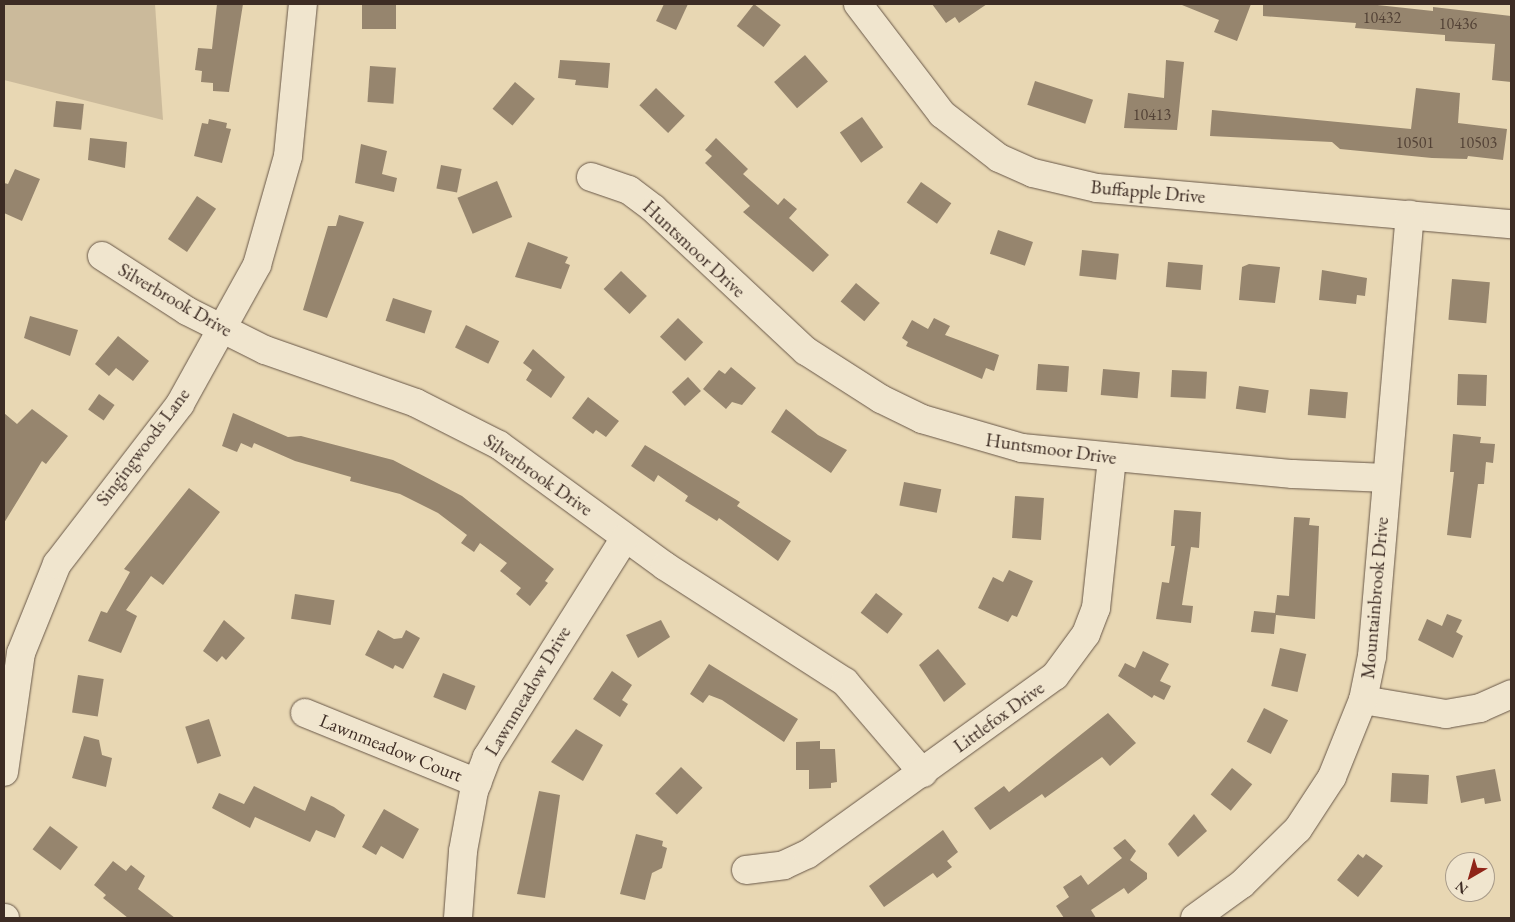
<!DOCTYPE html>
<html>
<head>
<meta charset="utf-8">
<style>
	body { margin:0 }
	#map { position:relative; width:1515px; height:922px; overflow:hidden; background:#e8d7b3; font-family:"EB Garamond",serif }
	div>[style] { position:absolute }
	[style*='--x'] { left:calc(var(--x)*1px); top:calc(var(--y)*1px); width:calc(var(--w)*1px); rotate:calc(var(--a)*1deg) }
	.green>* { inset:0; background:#cbba9b }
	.building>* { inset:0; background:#96856e; transform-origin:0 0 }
	.roads { filter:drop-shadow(0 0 1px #685748) drop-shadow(0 0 1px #685748) }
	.minor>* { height:28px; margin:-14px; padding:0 14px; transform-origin:14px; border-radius:14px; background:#f0e5ce }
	span { translate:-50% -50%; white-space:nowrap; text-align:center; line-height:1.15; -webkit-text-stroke:4px #f0e5ce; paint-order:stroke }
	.number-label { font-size:16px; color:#534236 }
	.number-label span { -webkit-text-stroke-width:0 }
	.street-label { font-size:19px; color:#3d2c24 }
	.frame { position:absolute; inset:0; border:5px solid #3d2c24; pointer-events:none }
	.north { position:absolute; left:1445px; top:852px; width:50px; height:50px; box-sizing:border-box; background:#f0e5ce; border:1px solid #a89b8a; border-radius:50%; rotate:218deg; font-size:14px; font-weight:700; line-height:20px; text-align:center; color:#3d2c24 }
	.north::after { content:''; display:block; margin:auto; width:18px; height:22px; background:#8f2418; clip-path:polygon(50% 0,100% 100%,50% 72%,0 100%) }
</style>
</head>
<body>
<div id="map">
	<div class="green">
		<i style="clip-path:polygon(4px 4px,155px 4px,163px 120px,4px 80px)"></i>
	</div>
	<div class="building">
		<i style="clip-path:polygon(217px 4px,243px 4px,229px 92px,213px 91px,213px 83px,201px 82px,202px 71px,195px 70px,198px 48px,212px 49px)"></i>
		<i style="left:362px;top:4px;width:34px;height:25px"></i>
		<i style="clip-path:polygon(664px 4px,688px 4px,676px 30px,656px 21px)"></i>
		<i style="left:754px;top:4px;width:34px;height:28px;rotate:38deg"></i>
		<i style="clip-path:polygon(932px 4px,987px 4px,959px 23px,955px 17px,946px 23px)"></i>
		<i style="clip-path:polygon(1251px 4px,1237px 41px,1214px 32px,1219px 20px,1182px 5px)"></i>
		<i style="clip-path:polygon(1263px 4px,1368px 4px,1433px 11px,1433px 7px,1511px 16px,1511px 82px,1492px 80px,1495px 44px,1445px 41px,1445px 35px,1355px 28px,1356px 23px,1263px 16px)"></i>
		<i style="left:805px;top:55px;width:35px;height:41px;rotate:49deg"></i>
		<i style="clip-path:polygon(560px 60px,610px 63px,608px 88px,575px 85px,576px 80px,558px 78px)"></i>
		<i style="clip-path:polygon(1166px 60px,1184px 62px,1177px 130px,1124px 128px,1128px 93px,1164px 98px)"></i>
		<i style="left:370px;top:66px;width:26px;height:36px;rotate:4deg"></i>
		<i style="left:1035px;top:81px;width:61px;height:25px;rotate:18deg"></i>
		<i style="left:515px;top:82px;width:26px;height:35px;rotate:40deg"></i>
		<i style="left:656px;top:88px;width:40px;height:24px;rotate:44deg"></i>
		<i style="clip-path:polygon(1416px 88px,1460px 93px,1458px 123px,1507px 129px,1503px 160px,1468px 156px,1467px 159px,1432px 158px,1340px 149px,1332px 142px,1210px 136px,1212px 110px,1411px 129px)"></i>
		<i style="left:56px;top:101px;width:28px;height:26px;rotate:6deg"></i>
		<i style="left:862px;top:117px;width:37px;height:27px;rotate:55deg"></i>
		<i style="clip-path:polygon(209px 119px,227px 123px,226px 128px,231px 129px,222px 163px,194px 156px,202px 123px,208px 124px)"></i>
		<i style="clip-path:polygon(90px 138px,127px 142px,125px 168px,88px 160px)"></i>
		<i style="clip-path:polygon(716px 138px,748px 169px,743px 174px,778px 205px,784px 198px,797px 209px,789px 218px,829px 255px,813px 272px,743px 212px,750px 206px,705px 163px,712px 156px,705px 150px)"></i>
		<i style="clip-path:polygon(361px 144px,387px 151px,382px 174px,397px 178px,394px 192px,355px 183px)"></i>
		<i style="left:441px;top:165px;width:21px;height:24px;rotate:11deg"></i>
		<i style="clip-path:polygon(15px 169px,40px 179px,22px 221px,4px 213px,4px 183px,8px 184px)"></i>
		<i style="left:497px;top:181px;width:39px;height:43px;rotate:67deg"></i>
		<i style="left:921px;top:182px;width:37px;height:25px;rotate:35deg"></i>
		<i style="left:197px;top:196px;width:23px;height:52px;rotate:34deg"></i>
		<i style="clip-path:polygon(339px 215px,364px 222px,327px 318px,303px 310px,328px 226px,336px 226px)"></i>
		<i style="left:998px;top:230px;width:37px;height:25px;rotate:19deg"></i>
		<i style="clip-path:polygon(528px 242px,568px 257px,565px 263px,570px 265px,561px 289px,515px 277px)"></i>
		<i style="left:1082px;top:250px;width:37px;height:26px;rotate:6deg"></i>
		<i style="left:1168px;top:262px;width:35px;height:25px;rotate:5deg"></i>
		<i style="clip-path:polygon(1249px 264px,1280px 267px,1275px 303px,1239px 300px,1242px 267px)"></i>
		<i style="clip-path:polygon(1322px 270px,1367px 278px,1365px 296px,1357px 295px,1356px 304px,1319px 300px)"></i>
		<i style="left:621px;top:271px;width:36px;height:25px;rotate:44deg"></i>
		<i style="left:1452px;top:279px;width:38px;height:41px;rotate:5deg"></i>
		<i style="left:856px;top:283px;width:31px;height:24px;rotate:40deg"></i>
		<i style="left:393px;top:298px;width:41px;height:24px;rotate:18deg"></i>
		<i style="clip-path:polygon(30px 316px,78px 330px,70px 356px,24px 338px)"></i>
		<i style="left:678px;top:318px;width:35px;height:26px;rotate:44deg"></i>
		<i style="clip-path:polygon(934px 318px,950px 326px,945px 335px,999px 355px,994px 371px,986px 368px,982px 379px,906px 346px,908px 342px,902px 338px,912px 320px,928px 329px)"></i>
		<i style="left:466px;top:325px;width:37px;height:25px;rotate:26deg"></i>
		<i style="clip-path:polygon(118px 336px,149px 361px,133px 381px,116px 368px,109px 376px,95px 364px)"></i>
		<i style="clip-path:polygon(533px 349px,565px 377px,551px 398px,526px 380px,532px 370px,523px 363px)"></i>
		<i style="left:1038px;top:364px;width:31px;height:26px;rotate:4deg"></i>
		<i style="clip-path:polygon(731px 367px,756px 388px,742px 405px,732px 402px,726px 409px,703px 389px,719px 370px,725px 374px)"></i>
		<i style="left:1103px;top:369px;width:37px;height:26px;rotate:5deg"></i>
		<i style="left:1172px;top:370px;width:35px;height:27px;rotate:3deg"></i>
		<i style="left:1458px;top:374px;width:29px;height:31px;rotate:2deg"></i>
		<i style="left:688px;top:377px;width:19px;height:22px;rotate:47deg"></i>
		<i style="left:1239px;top:386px;width:30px;height:23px;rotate:8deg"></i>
		<i style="left:1310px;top:389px;width:38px;height:26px;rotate:5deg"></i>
		<i style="left:99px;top:394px;width:19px;height:19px;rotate:35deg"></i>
		<i style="clip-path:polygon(588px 397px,619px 421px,606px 437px,596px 430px,593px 434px,572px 418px)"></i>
		<i style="clip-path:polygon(32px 409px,68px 436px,46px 464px,42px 461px,4px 523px,4px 413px,17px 424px)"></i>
		<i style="clip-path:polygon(786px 409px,818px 435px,847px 450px,831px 473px,771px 432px)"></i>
		<i style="clip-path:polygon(233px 413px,288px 437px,301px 436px,393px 460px,462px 496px,554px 569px,545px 581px,548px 583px,530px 606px,516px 594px,521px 588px,500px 571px,507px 563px,480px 543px,474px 552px,461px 543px,467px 535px,438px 513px,400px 494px,350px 481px,351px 477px,295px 461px,254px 443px,252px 448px,241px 443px,237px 452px,222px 446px)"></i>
		<i style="clip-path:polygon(1453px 434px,1481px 437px,1480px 443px,1495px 444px,1493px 463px,1486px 462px,1484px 484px,1478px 484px,1471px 538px,1447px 535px,1454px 472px,1450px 472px)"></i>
		<i style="clip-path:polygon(645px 445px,740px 502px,737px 506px,791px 541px,778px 561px,719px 518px,717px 521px,685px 501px,688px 496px,658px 475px,654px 482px,631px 466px)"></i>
		<i style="left:904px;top:482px;width:38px;height:24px;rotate:11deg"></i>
		<i style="clip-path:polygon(189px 488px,220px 512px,163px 585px,151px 576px,126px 610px,137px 616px,121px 653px,88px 641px,101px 611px,107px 613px,130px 572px,124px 569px)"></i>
		<i style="left:1015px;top:496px;width:29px;height:42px;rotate:4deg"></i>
		<i style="clip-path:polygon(1174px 510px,1201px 512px,1199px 548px,1191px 547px,1182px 605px,1193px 606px,1191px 623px,1156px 619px,1162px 582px,1169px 583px,1175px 546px,1171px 546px)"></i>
		<i style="clip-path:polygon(1294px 517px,1310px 518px,1309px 525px,1319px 526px,1315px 619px,1276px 615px,1274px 634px,1251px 632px,1254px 611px,1275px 613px,1277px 595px,1289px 596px)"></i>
		<i style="clip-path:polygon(1009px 570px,1033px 581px,1017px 617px,1012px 615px,1008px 622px,978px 608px,993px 577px,1003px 582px)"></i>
		<i style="left:876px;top:593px;width:34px;height:25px;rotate:38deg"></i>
		<i style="left:295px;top:594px;width:40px;height:25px;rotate:9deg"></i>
		<i style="clip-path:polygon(1447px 614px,1462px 620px,1456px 632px,1463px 636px,1453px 658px,1418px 640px,1427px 619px,1442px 626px)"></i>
		<i style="clip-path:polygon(224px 620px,245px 638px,226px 660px,222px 656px,217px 662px,203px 651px)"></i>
		<i style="clip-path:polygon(661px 620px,670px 637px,638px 658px,626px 635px)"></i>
		<i style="clip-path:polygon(378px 630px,394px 639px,402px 638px,406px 630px,420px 638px,403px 669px,395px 665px,393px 669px,365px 655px)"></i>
		<i style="left:1280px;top:648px;width:27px;height:39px;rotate:13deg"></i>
		<i style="clip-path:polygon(938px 649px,966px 684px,944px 702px,919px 665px)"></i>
		<i style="clip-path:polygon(1143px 651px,1169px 664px,1160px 681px,1171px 686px,1164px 700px,1154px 695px,1152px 698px,1118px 676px,1125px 663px,1135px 668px)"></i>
		<i style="clip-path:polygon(709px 664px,798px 719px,784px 742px,722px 700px,709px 695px,703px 703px,690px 694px)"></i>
		<i style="clip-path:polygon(612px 671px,632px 685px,622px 700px,628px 704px,620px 717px,593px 699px)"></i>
		<i style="left:443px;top:673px;width:35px;height:26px;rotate:22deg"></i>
		<i style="left:78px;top:675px;width:26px;height:38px;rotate:9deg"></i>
		<i style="left:1264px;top:708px;width:27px;height:38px;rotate:27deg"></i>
		<i style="clip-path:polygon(1108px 713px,1136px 743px,1110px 766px,1102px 757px,1045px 798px,1042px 794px,990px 830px,974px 808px,1004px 786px,1009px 792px)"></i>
		<i style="left:209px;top:719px;width:39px;height:25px;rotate:72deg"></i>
		<i style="clip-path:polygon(576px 729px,603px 745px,583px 781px,551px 762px)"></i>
		<i style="clip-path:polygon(84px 736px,99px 740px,102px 755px,112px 758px,106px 787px,72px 778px)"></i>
		<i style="clip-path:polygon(820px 741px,820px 749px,835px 749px,837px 782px,831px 783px,831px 788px,809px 789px,809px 770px,796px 770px,796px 742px)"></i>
		<i style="left:681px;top:767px;width:30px;height:37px;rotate:44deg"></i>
		<i style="left:1232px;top:768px;width:26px;height:34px;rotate:39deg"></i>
		<i style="clip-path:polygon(1495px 769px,1501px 801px,1485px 804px,1484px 798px,1461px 803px,1456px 776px)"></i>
		<i style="left:1392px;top:773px;width:37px;height:29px;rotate:3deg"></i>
		<i style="clip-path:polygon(254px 786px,305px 811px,311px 796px,334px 807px,345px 815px,335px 838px,316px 830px,310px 842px,255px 817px,250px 828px,212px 808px,219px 793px,244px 804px)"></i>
		<i style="clip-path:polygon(539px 791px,560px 795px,545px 898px,517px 894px)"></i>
		<i style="clip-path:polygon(384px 809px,419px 829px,403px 859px,381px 846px,376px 855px,362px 847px)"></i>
		<i style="clip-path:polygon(1194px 814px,1207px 831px,1178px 857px,1168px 844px)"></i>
		<i style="left:50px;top:826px;width:35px;height:29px;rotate:37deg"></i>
		<i style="clip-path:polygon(943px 830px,958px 852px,947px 861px,952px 867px,937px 878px,933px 873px,884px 907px,869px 886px)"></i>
		<i style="clip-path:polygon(636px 834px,663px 841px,662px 846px,667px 848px,662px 868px,652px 873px,645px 900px,620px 894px)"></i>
		<i style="clip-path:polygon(1125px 839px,1136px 851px,1130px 860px,1147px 873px,1147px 879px,1128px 894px,1124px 888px,1091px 910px,1096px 918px,1064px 918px,1056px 906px,1069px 897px,1063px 887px,1081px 875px,1088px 885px,1122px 858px,1113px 848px)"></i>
		<i style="clip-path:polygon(1358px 854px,1363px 858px,1366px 854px,1383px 866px,1358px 897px,1337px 880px)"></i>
		<i style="clip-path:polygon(113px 861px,126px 871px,131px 865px,145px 876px,138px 889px,175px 918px,128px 918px,103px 898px,106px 895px,94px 885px)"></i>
	</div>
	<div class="roads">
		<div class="minor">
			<i style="--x:858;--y:4;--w:138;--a:52.6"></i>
			<i style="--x:942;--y:114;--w:72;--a:37.7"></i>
			<i style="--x:999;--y:158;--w:37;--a:24"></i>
			<i style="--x:1033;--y:173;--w:66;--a:13.2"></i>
			<i style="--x:1097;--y:188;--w:416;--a:5"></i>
			<i style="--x:591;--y:177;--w:40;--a:18.9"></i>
			<i style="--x:629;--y:190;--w:31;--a:37"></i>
			<i style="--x:654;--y:209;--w:208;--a:43.1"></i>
			<i style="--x:806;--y:351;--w:89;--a:32.6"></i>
			<i style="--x:881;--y:399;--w:46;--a:26"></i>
			<i style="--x:922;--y:419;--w:104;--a:16.2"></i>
			<i style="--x:1022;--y:448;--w:272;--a:5.5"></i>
			<i style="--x:1293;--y:474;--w:94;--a:2.4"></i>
			<i style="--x:102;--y:256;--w:101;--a:32.9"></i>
			<i style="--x:187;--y:311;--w:87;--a:26.6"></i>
			<i style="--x:265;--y:350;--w:160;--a:19.3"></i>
			<i style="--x:416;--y:403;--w:93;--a:26.8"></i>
			<i style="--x:499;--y:445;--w:205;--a:36.1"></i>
			<i style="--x:665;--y:566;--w:214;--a:32.8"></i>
			<i style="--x:845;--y:682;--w:120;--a:49.4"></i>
			<i style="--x:1363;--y:700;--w:84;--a:9.6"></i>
			<i style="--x:1446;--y:714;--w:35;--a:-10"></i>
			<i style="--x:1480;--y:708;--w:34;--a:-24"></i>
			<i style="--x:305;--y:713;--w:186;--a:22.1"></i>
			<i style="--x:4;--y:772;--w:120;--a:-81.9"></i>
			<i style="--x:21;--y:653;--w:96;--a:-68"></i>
			<i style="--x:57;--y:564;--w:202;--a:-52.4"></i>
			<i style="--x:180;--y:404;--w:159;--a:-61"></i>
			<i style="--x:257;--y:265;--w:113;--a:-74.1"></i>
			<i style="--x:288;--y:156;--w:153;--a:-84.4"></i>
			<i style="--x:746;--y:870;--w:38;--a:-7"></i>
			<i style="--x:784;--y:865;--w:26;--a:-25"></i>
			<i style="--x:808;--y:854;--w:304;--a:-35.8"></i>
			<i style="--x:1055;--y:676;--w:52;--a:-53.6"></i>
			<i style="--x:1086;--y:634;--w:28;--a:-69"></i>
			<i style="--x:1096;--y:608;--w:150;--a:-83.9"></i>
			<i style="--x:4;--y:918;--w:1;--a:0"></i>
			<i style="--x:458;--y:918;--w:67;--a:-85.7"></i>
			<i style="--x:463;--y:851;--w:61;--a:-79.6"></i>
			<i style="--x:474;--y:791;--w:36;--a:-69"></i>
			<i style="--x:487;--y:757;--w:259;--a:-57.8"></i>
			<i style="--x:1195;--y:918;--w:58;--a:-35.9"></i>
			<i style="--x:1242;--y:884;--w:78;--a:-44.5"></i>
			<i style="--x:1298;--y:829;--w:62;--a:-56.8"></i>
			<i style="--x:1332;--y:777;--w:83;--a:-68.1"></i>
			<i style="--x:1363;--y:700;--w:45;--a:-78.4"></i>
			<i style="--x:1372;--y:656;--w:443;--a:-85.1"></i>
		</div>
	</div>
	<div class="number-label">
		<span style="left:1382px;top:18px">10432</span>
		<span style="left:1458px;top:24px">10436</span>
		<span style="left:1152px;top:115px">10413</span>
		<span style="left:1415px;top:143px">10501</span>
		<span style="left:1478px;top:143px">10503</span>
	</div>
	<div class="street-label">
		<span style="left:1148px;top:192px;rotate:5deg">Buffapple Drive</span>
		<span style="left:694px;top:249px;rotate:43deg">Huntsmoor Drive</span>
		<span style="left:175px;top:300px;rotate:30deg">Silverbrook Drive</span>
		<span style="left:143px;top:447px;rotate:-53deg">Singingwoods Lane</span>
		<span style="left:1051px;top:449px;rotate:8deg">Huntsmoor Drive</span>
		<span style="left:538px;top:475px;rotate:35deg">Silverbrook Drive</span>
		<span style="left:1375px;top:598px;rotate:-85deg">Mountainbrook Drive</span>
		<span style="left:528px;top:691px;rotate:-59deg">Lawnmeadow Drive</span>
		<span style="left:999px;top:717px;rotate:-36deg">Littlefox Drive</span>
		<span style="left:391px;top:748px;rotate:22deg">Lawnmeadow Court</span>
	</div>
	<div class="frame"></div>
	<div class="north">N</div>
</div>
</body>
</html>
